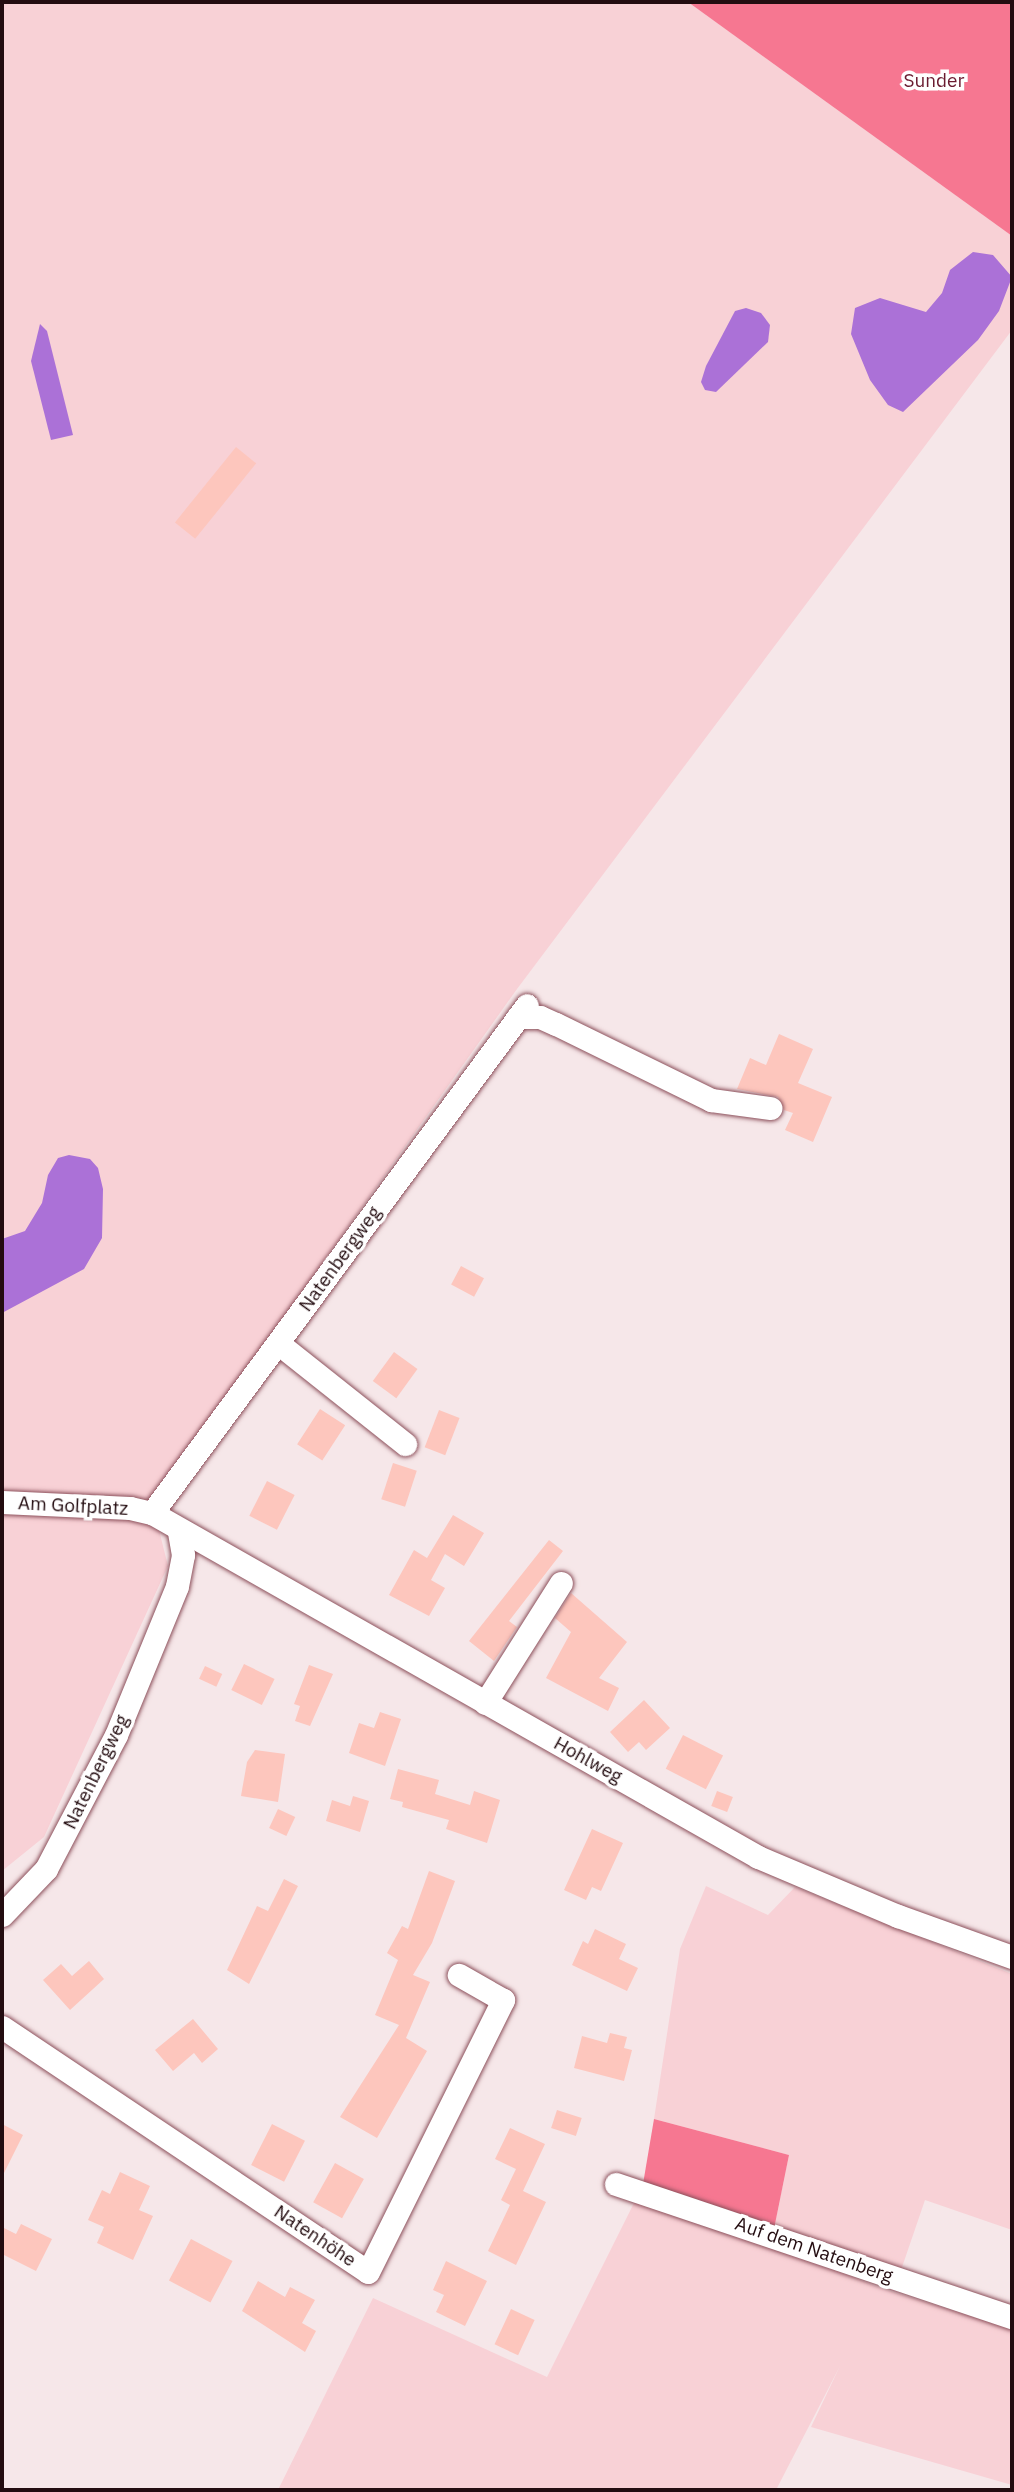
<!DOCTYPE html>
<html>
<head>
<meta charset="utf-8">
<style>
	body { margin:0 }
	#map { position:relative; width:1014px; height:2492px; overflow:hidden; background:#f6e7e9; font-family:"IBM Plex Sans",sans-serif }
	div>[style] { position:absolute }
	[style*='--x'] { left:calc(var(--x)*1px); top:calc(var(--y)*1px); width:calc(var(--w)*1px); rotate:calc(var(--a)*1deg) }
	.green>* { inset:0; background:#f8d1d6 }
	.forest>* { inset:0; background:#f67791 }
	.water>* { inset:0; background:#ab71d7 }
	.building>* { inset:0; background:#fdc6bd; transform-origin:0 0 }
	.roads { filter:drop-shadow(0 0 2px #8c505b) drop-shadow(0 0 2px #8c505b) }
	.minor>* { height:23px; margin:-11.5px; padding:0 11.5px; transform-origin:11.5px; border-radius:11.5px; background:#fff }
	span { translate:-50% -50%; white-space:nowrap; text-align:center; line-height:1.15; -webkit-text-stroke:7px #fff; paint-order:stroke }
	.park-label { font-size:19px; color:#6a1b30 }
	.street-label { font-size:19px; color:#230c10 }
	.frame { position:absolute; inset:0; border:4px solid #230c10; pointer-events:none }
</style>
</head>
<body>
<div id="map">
	<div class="green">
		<i style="clip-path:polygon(2px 2px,688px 2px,1012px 236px,1012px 330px,517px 989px,152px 1502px,168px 1566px,44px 1837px,2px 1871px)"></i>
		<i style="clip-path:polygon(706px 1886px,768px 1915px,795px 1887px,1012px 1974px,1012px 2230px,925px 2200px,899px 2276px,774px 2229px,789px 2155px,654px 2119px,680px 1949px)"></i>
		<i style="clip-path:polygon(640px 2191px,880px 2288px,1012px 2329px,1012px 2485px,811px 2427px,840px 2366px,776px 2490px,278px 2490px,373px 2298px,547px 2377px)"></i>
	</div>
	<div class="forest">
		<i style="clip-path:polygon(688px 2px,1012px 2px,1012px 236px)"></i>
		<i style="clip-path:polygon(654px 2119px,789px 2155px,774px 2229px,643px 2184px)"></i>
	</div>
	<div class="water">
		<i style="clip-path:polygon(973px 252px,993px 255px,1012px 277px,999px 311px,978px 340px,903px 412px,888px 405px,870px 380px,851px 334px,855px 308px,880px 298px,926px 312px,942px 293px,950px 270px)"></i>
		<i style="clip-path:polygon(746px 308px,761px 313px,770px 325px,768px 342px,716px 392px,705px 390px,701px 382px,706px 366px,735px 311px)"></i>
		<i style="clip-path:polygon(40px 324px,47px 331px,73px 435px,51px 440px,31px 361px)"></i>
		<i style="clip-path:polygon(69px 1155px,90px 1159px,98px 1168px,103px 1189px,102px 1238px,84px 1269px,2px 1313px,2px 1239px,25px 1231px,42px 1203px,48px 1175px,58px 1158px)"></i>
	</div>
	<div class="building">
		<i style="left:236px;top:447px;width:26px;height:97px;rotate:39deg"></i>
		<i style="clip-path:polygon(779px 1034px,813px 1049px,798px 1083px,832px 1097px,813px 1142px,785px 1130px,793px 1113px,784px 1110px,778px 1097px,737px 1089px,750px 1058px,766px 1065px)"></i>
		<i style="left:461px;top:1266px;width:26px;height:21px;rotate:28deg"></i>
		<i style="left:394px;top:1352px;width:29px;height:36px;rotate:36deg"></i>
		<i style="left:320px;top:1409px;width:30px;height:42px;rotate:33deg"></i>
		<i style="left:439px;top:1410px;width:22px;height:40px;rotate:21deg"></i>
		<i style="left:393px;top:1463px;width:25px;height:38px;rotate:18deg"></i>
		<i style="left:267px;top:1481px;width:31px;height:39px;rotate:27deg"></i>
		<i style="clip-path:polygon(453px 1515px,484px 1533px,464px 1566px,445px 1554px,431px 1580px,445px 1588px,429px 1616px,389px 1595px,414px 1550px,427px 1558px)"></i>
		<i style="clip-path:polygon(549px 1540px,563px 1551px,509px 1621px,517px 1627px,494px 1661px,469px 1641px)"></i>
		<i style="clip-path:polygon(571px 1593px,627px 1642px,599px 1678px,619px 1688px,608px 1711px,546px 1678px,571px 1632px,555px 1618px)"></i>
		<i style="left:244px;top:1664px;width:34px;height:29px;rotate:26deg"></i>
		<i style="clip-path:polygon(309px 1665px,333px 1674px,310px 1726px,295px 1721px,300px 1706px,294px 1704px)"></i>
		<i style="left:205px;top:1666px;width:19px;height:14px;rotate:25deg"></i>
		<i style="clip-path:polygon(644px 1700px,670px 1728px,646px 1750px,639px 1742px,628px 1752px,610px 1732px)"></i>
		<i style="clip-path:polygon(380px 1712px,401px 1719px,385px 1766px,349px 1753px,359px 1723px,374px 1728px)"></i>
		<i style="left:683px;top:1735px;width:45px;height:38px;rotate:27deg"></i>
		<i style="clip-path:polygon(255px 1750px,285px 1754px,278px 1802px,241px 1796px,247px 1762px)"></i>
		<i style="clip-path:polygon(398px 1769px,439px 1780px,435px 1794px,470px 1805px,474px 1791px,500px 1800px,487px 1843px,446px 1829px,449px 1820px,402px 1807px,403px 1802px,390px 1799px)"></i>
		<i style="left:717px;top:1791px;width:17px;height:16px;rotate:21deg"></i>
		<i style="clip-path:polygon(353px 1796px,369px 1801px,360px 1832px,326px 1821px,332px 1800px,350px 1806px)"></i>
		<i style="left:278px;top:1809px;width:19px;height:21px;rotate:25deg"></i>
		<i style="clip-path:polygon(592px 1829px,623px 1843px,601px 1891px,592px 1887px,586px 1900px,564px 1890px)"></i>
		<i style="clip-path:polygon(429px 1871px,455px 1881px,432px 1943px,413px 1975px,430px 1982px,406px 2038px,427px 2051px,377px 2138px,340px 2117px,399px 2025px,375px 2015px,398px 1960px,387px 1953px,402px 1926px,408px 1929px)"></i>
		<i style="clip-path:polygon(284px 1879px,298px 1886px,249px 1984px,227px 1970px,257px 1906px,268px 1911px)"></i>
		<i style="clip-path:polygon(595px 1929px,626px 1944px,619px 1959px,638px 1968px,627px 1991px,572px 1965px,583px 1941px,588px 1944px)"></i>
		<i style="clip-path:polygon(89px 1961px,104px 1979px,70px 2010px,43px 1980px,61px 1964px,72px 1976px)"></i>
		<i style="clip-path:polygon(193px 2019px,218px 2049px,202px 2063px,194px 2053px,173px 2071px,155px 2050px)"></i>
		<i style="clip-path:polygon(610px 2033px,627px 2037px,624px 2048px,632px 2050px,624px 2081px,574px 2068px,582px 2036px,607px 2043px)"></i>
		<i style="left:557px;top:2110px;width:26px;height:19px;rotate:18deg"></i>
		<i style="clip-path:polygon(2px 2124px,23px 2135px,2px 2177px)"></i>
		<i style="left:272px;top:2124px;width:37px;height:46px;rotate:27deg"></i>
		<i style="clip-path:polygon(510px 2128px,545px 2144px,523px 2191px,546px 2202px,516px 2265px,488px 2251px,510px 2205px,501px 2200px,516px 2169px,495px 2159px)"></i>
		<i style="left:335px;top:2163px;width:33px;height:45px;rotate:29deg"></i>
		<i style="clip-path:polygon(120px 2172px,150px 2186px,139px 2210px,153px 2216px,133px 2260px,97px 2243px,104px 2227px,88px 2220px,102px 2190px,110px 2194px)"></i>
		<i style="clip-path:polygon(21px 2224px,52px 2239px,36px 2271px,2px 2254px,2px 2227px,16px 2234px)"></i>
		<i style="left:191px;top:2239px;width:47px;height:47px;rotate:28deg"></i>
		<i style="clip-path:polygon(446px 2261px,487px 2281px,465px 2326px,436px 2312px,444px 2295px,433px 2290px)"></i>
		<i style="clip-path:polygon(258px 2281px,285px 2297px,290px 2287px,315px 2300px,302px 2323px,316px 2331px,305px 2352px,242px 2311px)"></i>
		<i style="left:511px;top:2309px;width:26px;height:39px;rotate:25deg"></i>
	</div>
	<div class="roads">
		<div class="minor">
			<i style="--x:518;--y:1017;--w:22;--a:0"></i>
			<i style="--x:540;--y:1017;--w:17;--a:24"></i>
			<i style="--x:556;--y:1024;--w:173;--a:26.1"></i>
			<i style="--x:711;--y:1100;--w:60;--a:7.7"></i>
			<i style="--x:279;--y:1344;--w:161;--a:38.4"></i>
			<i style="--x:2;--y:1502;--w:128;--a:2.7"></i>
			<i style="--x:130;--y:1508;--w:23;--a:13"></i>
			<i style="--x:152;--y:1513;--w:697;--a:29.58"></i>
			<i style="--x:758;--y:1857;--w:152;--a:22.9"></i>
			<i style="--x:898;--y:1916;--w:121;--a:19.8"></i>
			<i style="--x:152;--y:1513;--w:631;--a:-53.57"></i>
			<i style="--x:485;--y:1703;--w:142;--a:-57.7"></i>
			<i style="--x:2;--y:1915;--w:64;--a:-46.3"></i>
			<i style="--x:46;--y:1869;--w:151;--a:-62.4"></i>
			<i style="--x:116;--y:1735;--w:161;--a:-67.7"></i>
			<i style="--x:177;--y:1586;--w:32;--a:-79"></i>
			<i style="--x:183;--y:1555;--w:23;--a:-100"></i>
			<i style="--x:2;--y:2027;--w:440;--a:33.8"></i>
			<i style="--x:368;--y:2272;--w:304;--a:-63.6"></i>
			<i style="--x:503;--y:2000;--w:51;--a:-150.4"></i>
			<i style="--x:616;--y:2184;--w:418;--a:18.6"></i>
		</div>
	</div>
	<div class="park-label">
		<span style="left:934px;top:81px">Sunder</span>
	</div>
	<div class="street-label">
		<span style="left:340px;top:1259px;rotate:-54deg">Natenbergweg</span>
		<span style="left:73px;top:1506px;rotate:3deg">Am Golfplatz</span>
		<span style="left:588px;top:1760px;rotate:29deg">Hohlweg</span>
		<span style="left:96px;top:1772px;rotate:-64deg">Natenbergweg</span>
		<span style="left:315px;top:2236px;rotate:34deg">Natenhöhe</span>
		<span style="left:814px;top:2250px;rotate:19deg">Auf dem Natenberg</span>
	</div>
	<div class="frame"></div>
</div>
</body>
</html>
